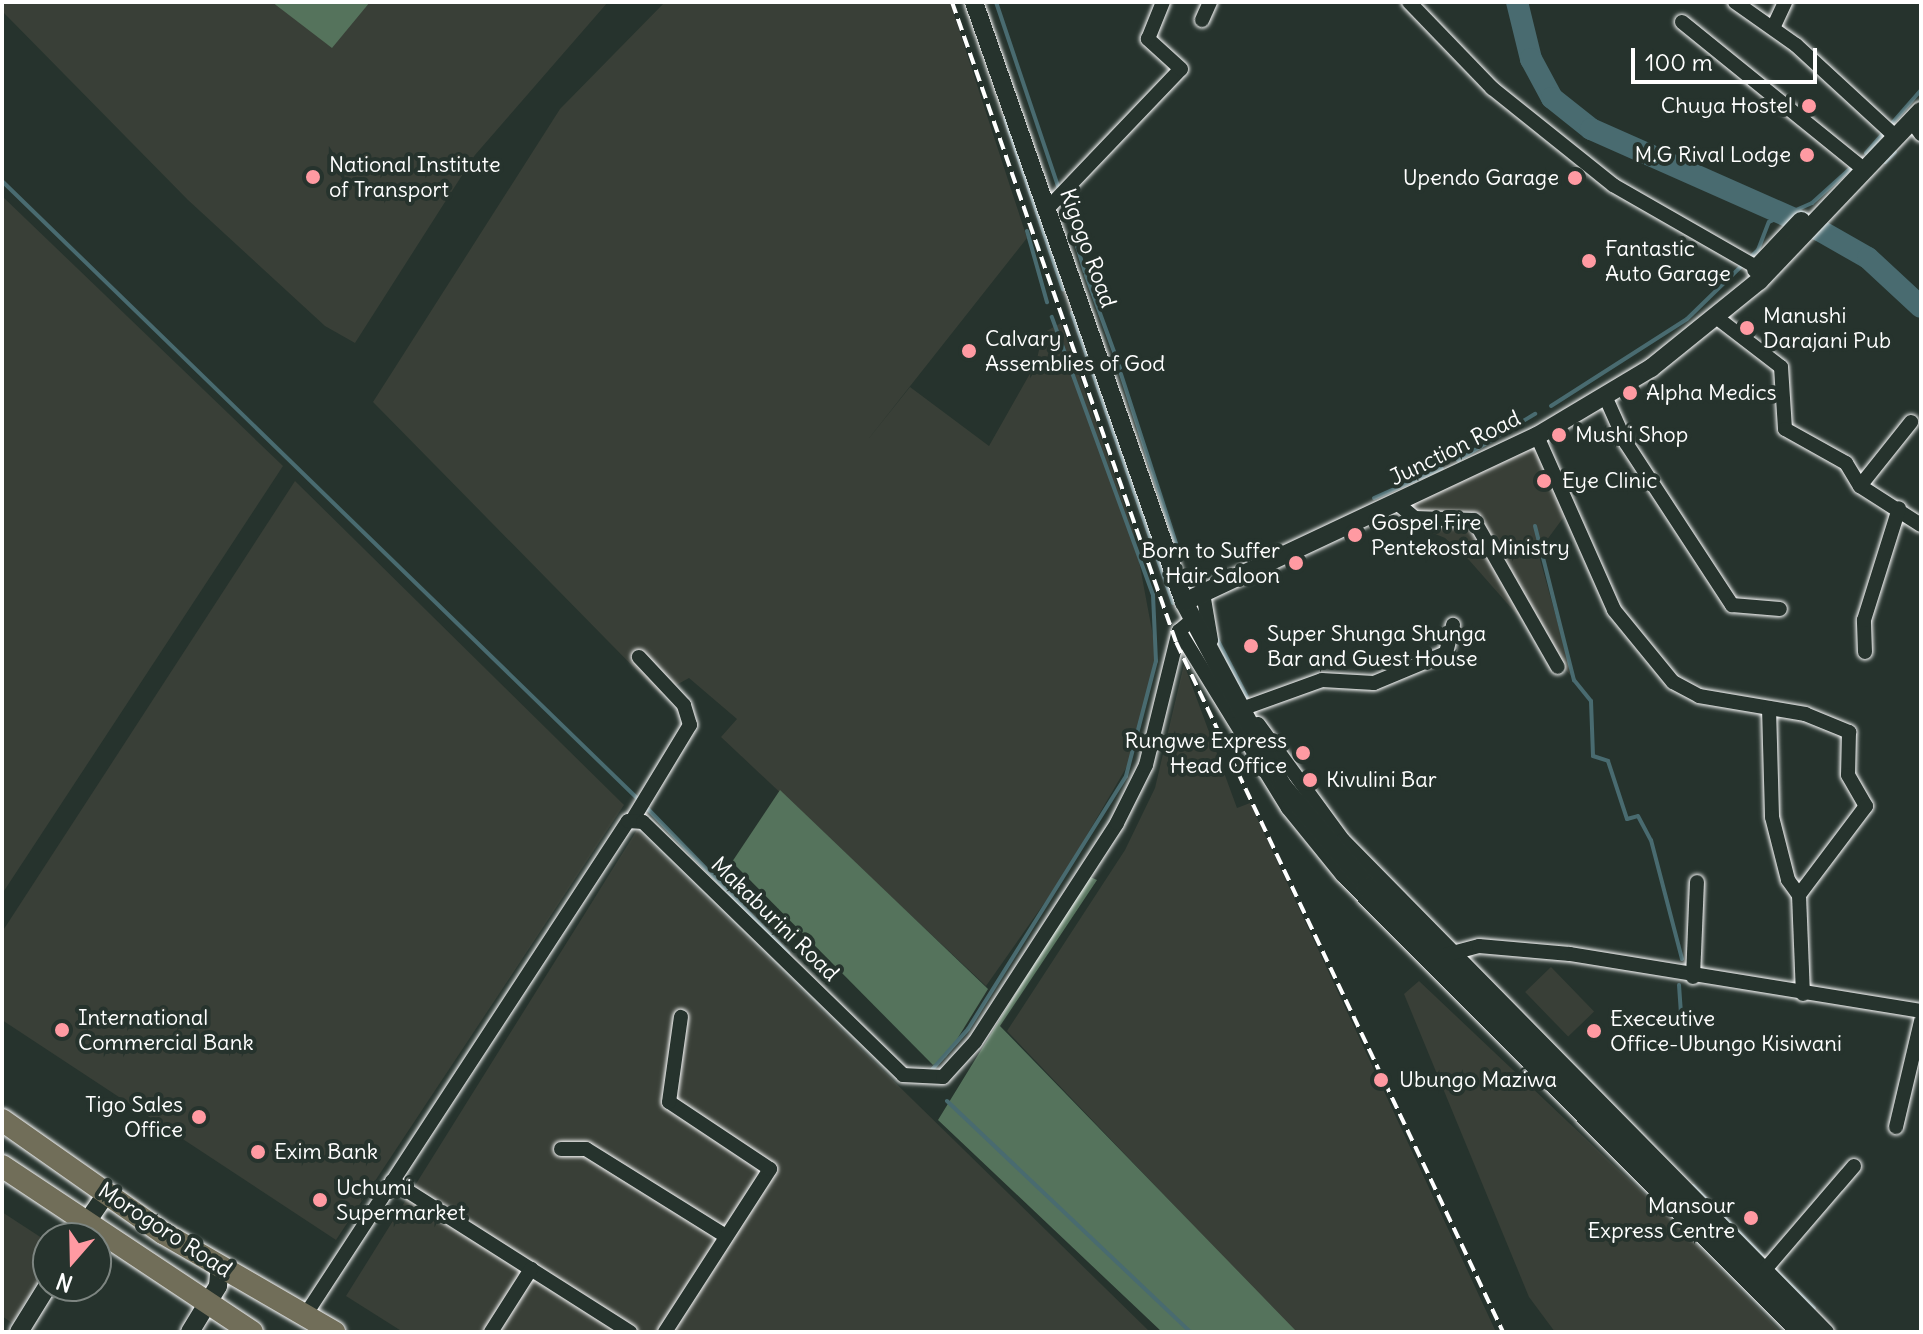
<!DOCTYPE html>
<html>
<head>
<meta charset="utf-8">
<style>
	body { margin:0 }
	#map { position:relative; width:1923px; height:1334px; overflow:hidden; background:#26332d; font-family:Delius,sans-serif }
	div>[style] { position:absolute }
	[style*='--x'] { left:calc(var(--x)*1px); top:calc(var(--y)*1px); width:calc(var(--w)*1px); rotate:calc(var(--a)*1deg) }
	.built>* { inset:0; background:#393f37; transform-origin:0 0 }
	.green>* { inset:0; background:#55735c }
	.stream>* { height:4px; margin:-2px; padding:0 2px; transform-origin:2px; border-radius:2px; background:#496b70 }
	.river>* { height:22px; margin:-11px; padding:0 11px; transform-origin:11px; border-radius:11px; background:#496b70 }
	.roads { filter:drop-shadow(0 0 2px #fff) drop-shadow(0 0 2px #fff) }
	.minor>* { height:14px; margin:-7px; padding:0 7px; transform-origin:7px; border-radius:7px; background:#26332d }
	.secondary>* { height:18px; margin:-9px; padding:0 9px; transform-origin:9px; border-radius:9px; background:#26332d }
	.trunk>* { height:22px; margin:-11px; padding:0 11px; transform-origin:11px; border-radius:11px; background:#716e59 }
	.rail>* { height:4px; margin-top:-2px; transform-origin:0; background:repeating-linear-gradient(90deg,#fff 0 12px,transparent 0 18px) }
	.dots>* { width:22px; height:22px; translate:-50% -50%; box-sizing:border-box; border:4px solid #26332d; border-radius:50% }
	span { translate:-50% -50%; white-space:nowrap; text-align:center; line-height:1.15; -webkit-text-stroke:8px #26332d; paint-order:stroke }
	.poi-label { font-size:22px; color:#fff }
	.right { translate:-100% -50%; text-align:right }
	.left { translate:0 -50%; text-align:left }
	.street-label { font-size:22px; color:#fff }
	.frame { position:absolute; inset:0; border:4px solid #fff; pointer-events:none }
	.north { position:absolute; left:32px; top:1222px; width:80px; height:80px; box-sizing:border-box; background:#26332d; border:2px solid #7d8581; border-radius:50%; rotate:200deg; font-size:22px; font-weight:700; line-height:32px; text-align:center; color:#fff }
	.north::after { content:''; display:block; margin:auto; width:28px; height:36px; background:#ff9aa2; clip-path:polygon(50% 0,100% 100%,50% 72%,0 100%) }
	.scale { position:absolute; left:1631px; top:48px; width:186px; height:36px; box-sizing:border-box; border:4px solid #fff; border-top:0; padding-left:10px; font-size:24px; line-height:28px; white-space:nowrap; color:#fff; -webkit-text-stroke:6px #26332d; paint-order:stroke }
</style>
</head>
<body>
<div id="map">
	<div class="built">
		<i style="clip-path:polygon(2px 2px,608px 2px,475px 155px,355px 343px,325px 326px,188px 200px,2px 11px)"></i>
		<i style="clip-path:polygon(665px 2px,950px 2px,1027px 238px,866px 442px,910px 387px,989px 446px,1036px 363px,1043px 333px,1061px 323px,1133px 529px,1156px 652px,1133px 756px,1062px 878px,986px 986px,721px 737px,737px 719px,689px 678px,660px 694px,373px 402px,560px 109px)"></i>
		<i style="clip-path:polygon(2px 196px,283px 466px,2px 894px)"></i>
		<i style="clip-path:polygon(1535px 445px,1566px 514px,1538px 552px,1573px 678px,1469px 560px,1445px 538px,1411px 524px,1406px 512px,1413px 498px)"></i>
		<i style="clip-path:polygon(295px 481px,624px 805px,336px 1240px,2px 1020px,2px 932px)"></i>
		<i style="clip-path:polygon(1184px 664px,1237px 808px,1250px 803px,1496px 1332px,1295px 1332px,1007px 1031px,1125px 850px,1155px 788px)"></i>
		<i style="clip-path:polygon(637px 830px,1150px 1332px,403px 1332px,346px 1296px)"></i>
		<i style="left:1551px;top:967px;width:62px;height:36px;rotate:46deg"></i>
		<i style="clip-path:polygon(1419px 981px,1677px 1225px,1781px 1332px,1555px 1332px,1529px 1297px,1404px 994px)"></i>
		<i style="clip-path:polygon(2px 1212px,48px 1242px,48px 1265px,12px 1323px,2px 1316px)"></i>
	</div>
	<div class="green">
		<i style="clip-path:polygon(272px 2px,370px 2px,332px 48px)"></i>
		<i style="clip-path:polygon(780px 790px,988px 989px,946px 1057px,933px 1065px,732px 862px)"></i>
		<i style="clip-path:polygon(1088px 876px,1097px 880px,1000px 1026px,1297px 1332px,1162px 1332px,938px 1120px)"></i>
	</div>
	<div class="stream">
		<i style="--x:996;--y:2;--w:197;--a:71.4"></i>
		<i style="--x:1005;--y:118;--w:181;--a:71.3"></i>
		<i style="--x:1866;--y:153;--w:84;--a:-48.9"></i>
		<i style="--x:1885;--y:162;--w:14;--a:-45"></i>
		<i style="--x:2;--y:181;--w:890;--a:44.18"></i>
		<i style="--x:1062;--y:197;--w:78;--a:73"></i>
		<i style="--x:1027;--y:231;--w:74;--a:74.3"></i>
		<i style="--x:1086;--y:275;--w:99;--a:69.9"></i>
		<i style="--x:1072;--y:313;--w:307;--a:70.8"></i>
		<i style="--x:1121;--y:374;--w:188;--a:72"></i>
		<i style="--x:1551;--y:406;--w:161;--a:-32.6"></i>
		<i style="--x:1687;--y:319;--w:99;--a:-44.2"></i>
		<i style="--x:1758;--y:250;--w:30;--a:-69"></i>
		<i style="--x:1769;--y:222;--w:47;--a:-23.8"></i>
		<i style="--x:1812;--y:203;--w:55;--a:-42.1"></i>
		<i style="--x:1458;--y:460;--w:90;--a:-30.9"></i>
		<i style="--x:1374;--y:498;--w:74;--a:-23.8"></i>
		<i style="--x:1535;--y:526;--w:159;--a:75.8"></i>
		<i style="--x:1574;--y:680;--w:27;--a:51"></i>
		<i style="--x:1591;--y:701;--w:55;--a:87.9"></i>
		<i style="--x:1593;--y:756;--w:16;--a:18"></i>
		<i style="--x:1608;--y:761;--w:61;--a:71.9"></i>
		<i style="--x:1627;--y:819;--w:11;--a:-15"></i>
		<i style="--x:1638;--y:816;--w:27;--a:62"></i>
		<i style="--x:1651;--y:840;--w:123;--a:75.4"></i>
		<i style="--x:1217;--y:639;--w:65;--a:62.7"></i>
		<i style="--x:646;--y:807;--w:204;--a:45.8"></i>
		<i style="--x:1679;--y:985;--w:30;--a:86"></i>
		<i style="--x:929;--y:1073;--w:59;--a:-48.4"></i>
		<i style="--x:968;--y:1029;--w:298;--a:-58"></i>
		<i style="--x:1126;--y:776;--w:119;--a:-75.4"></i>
		<i style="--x:1156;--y:661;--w:66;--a:-92.6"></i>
		<i style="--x:1153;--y:595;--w:296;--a:-110"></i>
		<i style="--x:947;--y:1101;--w:335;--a:43.5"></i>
		<i style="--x:1693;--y:1186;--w:98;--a:45.4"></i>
		<i style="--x:1773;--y:1268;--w:57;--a:44.3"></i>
	</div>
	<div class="river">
		<i style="--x:1517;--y:2;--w:59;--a:76.2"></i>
		<i style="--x:1531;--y:59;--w:44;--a:61.7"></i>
		<i style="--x:1552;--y:98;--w:50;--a:38.5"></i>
		<i style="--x:1591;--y:129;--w:249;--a:23.9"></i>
		<i style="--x:1819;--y:230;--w:56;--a:29.7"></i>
		<i style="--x:1868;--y:258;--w:72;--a:42.8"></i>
	</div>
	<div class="roads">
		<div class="minor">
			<i style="--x:1409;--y:2;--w:120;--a:46"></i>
			<i style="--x:1492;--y:88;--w:155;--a:38.7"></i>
			<i style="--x:1613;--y:185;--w:167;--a:29.8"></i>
			<i style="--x:1735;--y:2;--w:75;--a:35.2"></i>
			<i style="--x:1796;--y:45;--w:136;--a:42.6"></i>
			<i style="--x:1202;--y:20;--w:20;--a:-66"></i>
			<i style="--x:1682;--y:22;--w:232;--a:39"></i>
			<i style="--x:1773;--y:28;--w:29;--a:-65"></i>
			<i style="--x:1913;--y:123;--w:14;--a:54"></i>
			<i style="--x:1048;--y:208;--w:192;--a:-46.3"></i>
			<i style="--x:1181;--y:69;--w:45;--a:-137.7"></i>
			<i style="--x:1148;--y:39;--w:40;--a:-68"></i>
			<i style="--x:1716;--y:317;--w:82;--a:37.6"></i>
			<i style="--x:1781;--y:367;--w:62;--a:86.3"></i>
			<i style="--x:1785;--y:429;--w:70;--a:29.1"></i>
			<i style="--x:1846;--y:463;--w:27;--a:59"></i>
			<i style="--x:1860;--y:486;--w:72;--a:32.6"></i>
			<i style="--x:1605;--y:396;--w:51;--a:65.9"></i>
			<i style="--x:1626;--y:443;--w:194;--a:56.8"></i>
			<i style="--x:1732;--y:605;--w:48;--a:4.8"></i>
			<i style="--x:1537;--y:436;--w:190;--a:66.1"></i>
			<i style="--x:1614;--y:610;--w:93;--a:50.7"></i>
			<i style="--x:1673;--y:682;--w:30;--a:28"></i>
			<i style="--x:1699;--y:696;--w:108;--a:9.6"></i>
			<i style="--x:1805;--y:714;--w:48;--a:22.2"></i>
			<i style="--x:1849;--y:732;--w:43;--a:91.3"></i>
			<i style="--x:1848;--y:775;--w:36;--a:60"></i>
			<i style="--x:1866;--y:806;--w:111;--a:127"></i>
			<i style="--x:1799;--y:895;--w:99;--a:87.7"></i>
			<i style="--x:1860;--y:486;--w:82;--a:-51.4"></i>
			<i style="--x:1397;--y:503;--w:23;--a:40"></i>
			<i style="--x:1415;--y:518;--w:59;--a:1.9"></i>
			<i style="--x:1474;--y:520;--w:169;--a:60.3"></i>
			<i style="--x:1203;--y:593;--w:48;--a:80.3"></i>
			<i style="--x:1179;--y:631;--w:208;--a:58.4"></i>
			<i style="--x:1288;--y:808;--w:87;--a:51"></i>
			<i style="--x:1343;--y:876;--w:643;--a:45.13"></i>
			<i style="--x:1865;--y:652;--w:32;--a:-92"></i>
			<i style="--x:1864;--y:620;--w:117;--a:-72.6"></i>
			<i style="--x:1769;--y:708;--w:109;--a:88.4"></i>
			<i style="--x:1772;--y:817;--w:65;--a:75.7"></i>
			<i style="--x:1788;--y:880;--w:19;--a:54"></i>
			<i style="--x:1236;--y:711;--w:91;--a:-19.8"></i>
			<i style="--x:1322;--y:680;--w:52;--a:3.3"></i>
			<i style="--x:1374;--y:683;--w:78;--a:-22.6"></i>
			<i style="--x:1446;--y:653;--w:29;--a:-76"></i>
			<i style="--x:1258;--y:724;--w:144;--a:53.8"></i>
			<i style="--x:1343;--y:840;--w:690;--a:45.47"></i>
			<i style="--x:633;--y:819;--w:110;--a:-58.8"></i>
			<i style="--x:690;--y:725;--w:21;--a:-107"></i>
			<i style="--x:684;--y:705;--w:66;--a:-133.2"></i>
			<i style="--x:1445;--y:955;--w:35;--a:-15"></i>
			<i style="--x:1479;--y:946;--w:91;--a:5"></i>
			<i style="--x:1570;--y:954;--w:356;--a:9.2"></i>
			<i style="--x:1693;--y:977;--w:95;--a:-87.6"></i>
			<i style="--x:1896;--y:1127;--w:109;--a:-76.7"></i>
			<i style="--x:561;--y:1149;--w:25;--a:0"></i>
			<i style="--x:586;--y:1149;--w:165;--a:31.9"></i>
			<i style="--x:392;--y:1181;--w:282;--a:32.4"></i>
			<i style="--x:1762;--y:1273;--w:141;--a:-49.3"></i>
			<i style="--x:304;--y:1317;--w:592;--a:-56.85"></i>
			<i style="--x:628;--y:821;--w:15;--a:4"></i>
			<i style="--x:643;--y:822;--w:363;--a:44.2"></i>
			<i style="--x:903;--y:1075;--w:40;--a:2.9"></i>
			<i style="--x:943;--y:1077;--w:47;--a:-47.6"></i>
			<i style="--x:975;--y:1042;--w:261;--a:-57"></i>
			<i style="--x:1117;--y:823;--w:65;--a:-63.4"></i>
			<i style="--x:1146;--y:765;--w:138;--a:-76.2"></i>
			<i style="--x:1179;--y:631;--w:17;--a:-40"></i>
			<i style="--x:491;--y:1332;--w:75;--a:-57.6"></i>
			<i style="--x:665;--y:1332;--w:194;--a:-57.2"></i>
			<i style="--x:770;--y:1169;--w:121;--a:-146.4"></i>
			<i style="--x:669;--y:1102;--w:86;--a:-82"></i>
		</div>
		<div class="secondary">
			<i style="--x:974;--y:2;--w:636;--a:70.71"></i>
			<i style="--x:1184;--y:602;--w:208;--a:61.8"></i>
			<i style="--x:1282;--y:785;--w:132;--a:49.9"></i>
			<i style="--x:1367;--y:886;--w:632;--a:44.87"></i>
			<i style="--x:1756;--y:269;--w:66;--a:-46.8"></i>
			<i style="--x:1184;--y:602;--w:390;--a:-25.2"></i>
			<i style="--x:1537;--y:436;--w:133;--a:-30.8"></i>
			<i style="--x:1651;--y:368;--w:139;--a:-38.9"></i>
			<i style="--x:1759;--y:281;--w:235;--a:-46.4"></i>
			<i style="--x:76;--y:1238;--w:53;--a:-55.7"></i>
			<i style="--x:19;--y:1332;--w:55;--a:-58.3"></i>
			<i style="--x:190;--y:1332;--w:54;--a:-58.7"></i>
			<i style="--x:218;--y:1286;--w:21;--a:-85"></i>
		</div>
		<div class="trunk">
			<i style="--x:2;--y:1120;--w:197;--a:35.1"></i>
			<i style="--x:163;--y:1233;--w:198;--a:30.1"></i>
			<i style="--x:2;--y:1166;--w:300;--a:33.6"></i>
		</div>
	</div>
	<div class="rail">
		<i style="--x:952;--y:2;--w:678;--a:70.71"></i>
		<i style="--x:1176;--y:642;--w:764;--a:64.64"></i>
	</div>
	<div class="dots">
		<i style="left:1809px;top:106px;background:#ff9aa2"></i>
		<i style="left:1807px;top:155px;background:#ff9aa2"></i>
		<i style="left:313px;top:177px;background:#ff9aa2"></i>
		<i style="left:1575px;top:178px;background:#ff9aa2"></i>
		<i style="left:1589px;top:261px;background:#ff9aa2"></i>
		<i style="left:1747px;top:328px;background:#ff9aa2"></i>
		<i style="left:969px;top:351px;background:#ff9aa2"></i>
		<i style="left:1630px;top:393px;background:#ff9aa2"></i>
		<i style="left:1559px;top:435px;background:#ff9aa2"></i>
		<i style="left:1544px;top:481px;background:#ff9aa2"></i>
		<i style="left:1355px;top:535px;background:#ff9aa2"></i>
		<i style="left:1296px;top:563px;background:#ff9aa2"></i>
		<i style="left:1251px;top:646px;background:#ff9aa2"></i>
		<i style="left:1303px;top:753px;background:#ff9aa2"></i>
		<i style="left:1310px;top:780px;background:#ff9aa2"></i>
		<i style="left:62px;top:1030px;background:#ff9aa2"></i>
		<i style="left:1594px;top:1031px;background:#ff9aa2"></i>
		<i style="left:1381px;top:1080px;background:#ff9aa2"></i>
		<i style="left:199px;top:1117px;background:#ff9aa2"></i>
		<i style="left:258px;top:1152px;background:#ff9aa2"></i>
		<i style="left:320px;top:1200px;background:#ff9aa2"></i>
		<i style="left:1751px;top:1218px;background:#ff9aa2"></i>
	</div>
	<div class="poi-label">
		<span class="right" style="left:1793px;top:106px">Chuya Hostel</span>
		<span class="right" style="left:1791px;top:155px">M.G Rival Lodge</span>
		<span class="left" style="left:329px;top:177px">National Institute<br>of Transport</span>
		<span class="right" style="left:1559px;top:178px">Upendo Garage</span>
		<span class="left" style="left:1605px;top:261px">Fantastic<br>Auto Garage</span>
		<span class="left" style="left:1763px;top:328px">Manushi<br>Darajani Pub</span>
		<span class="left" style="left:985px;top:351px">Calvary<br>Assemblies of God</span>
		<span class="left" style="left:1646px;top:393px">Alpha Medics</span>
		<span class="left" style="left:1575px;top:435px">Mushi Shop</span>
		<span class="left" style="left:1562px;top:481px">Eye Clinic</span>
		<span class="left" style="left:1371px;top:535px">Gospel Fire<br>Pentekostal Ministry</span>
		<span class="right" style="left:1280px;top:563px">Born to Suffer<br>Hair Saloon</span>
		<span class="left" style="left:1267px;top:646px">Super Shunga Shunga<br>Bar and Guest House</span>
		<span class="right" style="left:1287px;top:753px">Rungwe Express<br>Head Office</span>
		<span class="left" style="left:1326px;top:780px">Kivulini Bar</span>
		<span class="left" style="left:78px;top:1030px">International<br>Commercial Bank</span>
		<span class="left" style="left:1610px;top:1031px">Execeutive<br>Office-Ubungo Kisiwani</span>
		<span class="left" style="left:1399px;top:1080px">Ubungo Maziwa</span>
		<span class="right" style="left:183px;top:1117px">Tigo Sales<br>Office</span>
		<span class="left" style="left:274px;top:1152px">Exim Bank</span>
		<span class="left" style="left:336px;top:1200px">Uchumi<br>Supermarket</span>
		<span class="right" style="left:1735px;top:1218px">Mansour<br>Express Centre</span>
	</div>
	<div class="street-label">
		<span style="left:1088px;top:248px;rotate:70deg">Kigogo Road</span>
		<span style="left:1455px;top:448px;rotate:-26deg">Junction Road</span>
		<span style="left:775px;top:919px;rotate:44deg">Makaburini Road</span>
		<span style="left:165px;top:1230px;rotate:33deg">Morogoro Road</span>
	</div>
	<div class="frame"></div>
	<div class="north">N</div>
	<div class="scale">100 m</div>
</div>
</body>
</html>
